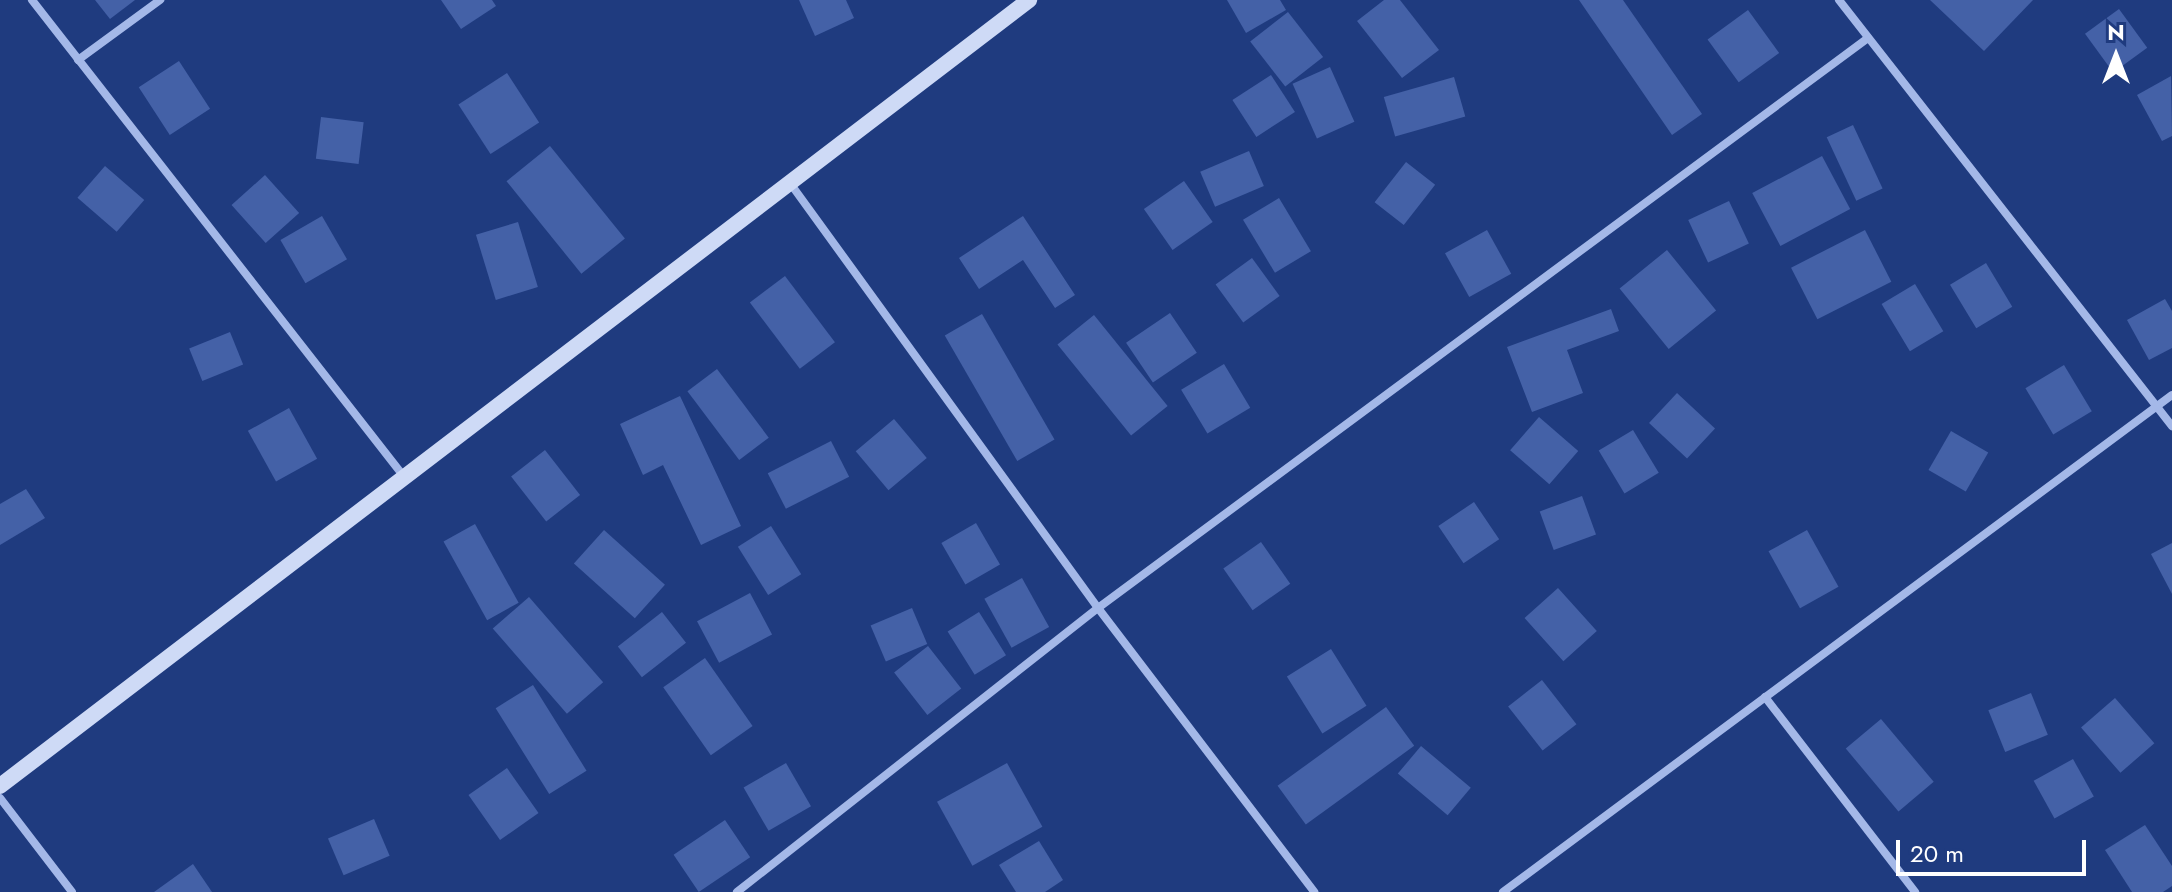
<!DOCTYPE html>
<html>
<head>
<meta charset="utf-8">
<style>
	body { margin:0 }
	#map { position:relative; width:2172px; height:892px; overflow:hidden; background:#1f3b7f; font-family:Jost,sans-serif }
	div>[style] { position:absolute }
	[style*='--x'] { left:calc(var(--x)*1px); top:calc(var(--y)*1px); width:calc(var(--w)*1px); rotate:calc(var(--a)*1deg) }
	.building>* { inset:0; background:#4461a7; transform-origin:0 0 }
	.street>* { height:8px; margin:-4px; padding:0 4px; transform-origin:4px; border-radius:4px; background:#a4b8e8 }
	.secondary>* { height:16px; margin:-8px; padding:0 8px; transform-origin:8px; border-radius:8px; background:#cedaf6 }
	span { translate:-50% -50%; white-space:nowrap; text-align:center; line-height:1.15; -webkit-text-stroke:7px #1f3b7f; paint-order:stroke }
	.north { position:absolute; left:2076px; top:16px; width:80px; height:80px; -webkit-text-stroke:6px #1f3b7f; paint-order:stroke; rotate:0deg; font-size:22px; font-weight:700; line-height:32px; text-align:center; color:#fff }
	.north::after { content:''; display:block; margin:auto; width:28px; height:36px; background:#fff; clip-path:polygon(50% 0,100% 100%,50% 72%,0 100%) }
	.scale { position:absolute; left:1896px; top:840px; width:190px; height:36px; box-sizing:border-box; border:4px solid #fff; border-top:0; padding-left:10px; font-size:24px; line-height:28px; white-space:nowrap; color:#fff; -webkit-text-stroke:6px #1f3b7f; paint-order:stroke }
</style>
</head>
<body>
<div id="map">
	<div class="building">
		<i style="clip-path:polygon(95px 0,135px 0,110px 19px)"></i>
		<i style="clip-path:polygon(441px 0,492px 0,496px 6px,461px 29px)"></i>
		<i style="clip-path:polygon(799px 0,846px 0,854px 18px,815px 36px)"></i>
		<i style="clip-path:polygon(1227px 0,1280px 0,1286px 10px,1246px 33px)"></i>
		<i style="clip-path:polygon(1384px 0,1400px 0,1439px 50px,1402px 78px,1357px 21px)"></i>
		<i style="clip-path:polygon(1579px 0,1623px 0,1702px 114px,1672px 135px)"></i>
		<i style="clip-path:polygon(1930px 0,2033px 0,1984px 51px)"></i>
		<i style="left:2119px;top:9px;width:48px;height:42px;rotate:54deg"></i>
		<i style="left:1748px;top:10px;width:53px;height:50px;rotate:54deg"></i>
		<i style="left:1288px;top:12px;width:57px;height:48px;rotate:52deg"></i>
		<i style="left:179px;top:61px;width:57px;height:48px;rotate:57deg"></i>
		<i style="left:1330px;top:67px;width:60px;height:41px;rotate:66deg"></i>
		<i style="left:507px;top:73px;width:59px;height:58px;rotate:57deg"></i>
		<i style="left:1271px;top:75px;width:44px;height:46px;rotate:57deg"></i>
		<i style="clip-path:polygon(2171px 76px,2172px 136px,2162px 141px,2137px 95px)"></i>
		<i style="left:1454px;top:77px;width:41px;height:73px;rotate:74deg"></i>
		<i style="left:321px;top:117px;width:43px;height:42px;rotate:7deg"></i>
		<i style="left:1853px;top:125px;width:70px;height:29px;rotate:65deg"></i>
		<i style="left:550px;top:146px;width:119px;height:56px;rotate:51deg"></i>
		<i style="left:1249px;top:151px;width:38px;height:53px;rotate:67deg"></i>
		<i style="left:1822px;top:156px;width:60px;height:79px;rotate:62deg"></i>
		<i style="left:1406px;top:162px;width:37px;height:51px;rotate:38deg"></i>
		<i style="left:105px;top:166px;width:52px;height:42px;rotate:41deg"></i>
		<i style="left:265px;top:175px;width:51px;height:45px;rotate:48deg"></i>
		<i style="left:1184px;top:181px;width:50px;height:49px;rotate:55deg"></i>
		<i style="left:1279px;top:198px;width:62px;height:42px;rotate:59deg"></i>
		<i style="left:1729px;top:201px;width:47px;height:45px;rotate:65deg"></i>
		<i style="left:322px;top:216px;width:50px;height:48px;rotate:60deg"></i>
		<i style="clip-path:polygon(1023px 216px,1075px 295px,1055px 308px,1023px 260px,979px 289px,959px 258px)"></i>
		<i style="left:518px;top:222px;width:68px;height:44px;rotate:73deg"></i>
		<i style="left:1487px;top:230px;width:50px;height:48px;rotate:61deg"></i>
		<i style="left:1865px;top:230px;width:58px;height:83px;rotate:63deg"></i>
		<i style="left:1667px;top:250px;width:78px;height:61px;rotate:51deg"></i>
		<i style="left:1252px;top:258px;width:47px;height:45px;rotate:54deg"></i>
		<i style="left:1986px;top:263px;width:51px;height:42px;rotate:59deg"></i>
		<i style="left:785px;top:276px;width:83px;height:44px;rotate:53deg"></i>
		<i style="left:1915px;top:284px;width:55px;height:39px;rotate:59deg"></i>
		<i style="clip-path:polygon(2165px 299px,2172px 311px,2172px 348px,2149px 360px,2127px 320px)"></i>
		<i style="clip-path:polygon(1611px 309px,1619px 331px,1567px 350px,1583px 393px,1532px 412px,1507px 347px)"></i>
		<i style="left:1170px;top:313px;width:48px;height:53px;rotate:56deg"></i>
		<i style="left:982px;top:314px;width:145px;height:43px;rotate:60deg"></i>
		<i style="left:1094px;top:315px;width:117px;height:47px;rotate:51deg"></i>
		<i style="left:230px;top:332px;width:35px;height:44px;rotate:68deg"></i>
		<i style="left:1224px;top:364px;width:51px;height:50px;rotate:59deg"></i>
		<i style="left:2064px;top:365px;width:54px;height:45px;rotate:59deg"></i>
		<i style="left:717px;top:369px;width:86px;height:37px;rotate:53deg"></i>
		<i style="left:1677px;top:393px;width:52px;height:41px;rotate:43deg"></i>
		<i style="clip-path:polygon(680px 396px,741px 526px,701px 545px,663px 465px,643px 475px,620px 424px)"></i>
		<i style="left:289px;top:408px;width:58px;height:47px;rotate:61deg"></i>
		<i style="left:1539px;top:417px;width:52px;height:44px;rotate:41deg"></i>
		<i style="left:894px;top:419px;width:51px;height:50px;rotate:50deg"></i>
		<i style="left:1633px;top:430px;width:50px;height:40px;rotate:59deg"></i>
		<i style="left:1951px;top:431px;width:43px;height:45px;rotate:30deg"></i>
		<i style="left:831px;top:441px;width:40px;height:71px;rotate:63deg"></i>
		<i style="left:545px;top:450px;width:57px;height:43px;rotate:52deg"></i>
		<i style="clip-path:polygon(26px 489px,45px 518px,0 545px,0 504px)"></i>
		<i style="left:1582px;top:496px;width:41px;height:45px;rotate:70deg"></i>
		<i style="left:1474px;top:502px;width:45px;height:43px;rotate:56deg"></i>
		<i style="left:976px;top:523px;width:48px;height:40px;rotate:60deg"></i>
		<i style="left:475px;top:524px;width:90px;height:36px;rotate:61deg"></i>
		<i style="left:771px;top:526px;width:57px;height:39px;rotate:58deg"></i>
		<i style="left:604px;top:530px;width:82px;height:45px;rotate:42deg"></i>
		<i style="left:1807px;top:530px;width:65px;height:44px;rotate:61deg"></i>
		<i style="left:1261px;top:542px;width:51px;height:46px;rotate:55deg"></i>
		<i style="clip-path:polygon(2172px 543px,2172px 594px,2151px 554px)"></i>
		<i style="left:1022px;top:578px;width:56px;height:43px;rotate:61deg"></i>
		<i style="left:1558px;top:588px;width:58px;height:45px;rotate:48deg"></i>
		<i style="left:750px;top:593px;width:47px;height:60px;rotate:62deg"></i>
		<i style="left:529px;top:597px;width:113px;height:48px;rotate:49deg"></i>
		<i style="left:912px;top:608px;width:39px;height:45px;rotate:67deg"></i>
		<i style="left:662px;top:612px;width:39px;height:56px;rotate:52deg"></i>
		<i style="left:979px;top:612px;width:51px;height:37px;rotate:58deg"></i>
		<i style="left:928px;top:646px;width:54px;height:43px;rotate:52deg"></i>
		<i style="left:1331px;top:649px;width:67px;height:52px;rotate:58deg"></i>
		<i style="left:705px;top:658px;width:83px;height:51px;rotate:55deg"></i>
		<i style="left:1542px;top:680px;width:56px;height:43px;rotate:52deg"></i>
		<i style="left:533px;top:685px;width:101px;height:44px;rotate:58deg"></i>
		<i style="left:2031px;top:693px;width:45px;height:46px;rotate:68deg"></i>
		<i style="left:2115px;top:698px;width:60px;height:45px;rotate:49deg"></i>
		<i style="left:1386px;top:707px;width:48px;height:134px;rotate:54deg"></i>
		<i style="left:1881px;top:719px;width:82px;height:46px;rotate:50deg"></i>
		<i style="left:1421px;top:746px;width:65px;height:36px;rotate:40deg"></i>
		<i style="left:2073px;top:759px;width:43px;height:45px;rotate:61deg"></i>
		<i style="left:786px;top:763px;width:50px;height:49px;rotate:60deg"></i>
		<i style="left:1007px;top:763px;width:73px;height:80px;rotate:61deg"></i>
		<i style="left:507px;top:768px;width:55px;height:47px;rotate:55deg"></i>
		<i style="left:374px;top:819px;width:40px;height:50px;rotate:67deg"></i>
		<i style="left:725px;top:820px;width:45px;height:62px;rotate:56deg"></i>
		<i style="clip-path:polygon(2145px 825px,2172px 866px,2172px 886px,2163px 892px,2132px 892px,2105px 850px)"></i>
		<i style="clip-path:polygon(1039px 841px,1063px 880px,1045px 892px,1016px 892px,999px 865px)"></i>
		<i style="clip-path:polygon(193px 864px,212px 892px,154px 892px)"></i>
	</div>
	<div class="street">
		<i style="--x:32;--y:0;--w:606;--a:52.03"></i>
		<i style="--x:1839;--y:0;--w:541;--a:51.99"></i>
		<i style="--x:78;--y:60;--w:102;--a:-36.2"></i>
		<i style="--x:790;--y:183;--w:525;--a:54.07"></i>
		<i style="--x:1098;--y:608;--w:357;--a:52.7"></i>
		<i style="--x:1765;--y:697;--w:246;--a:52.4"></i>
		<i style="--x:0;--y:798;--w:118;--a:52.5"></i>
		<i style="--x:737;--y:892;--w:459;--a:-38.2"></i>
		<i style="--x:1098;--y:608;--w:958;--a:-36.51"></i>
		<i style="--x:1503;--y:892;--w:833;--a:-36.61"></i>
	</div>
	<div class="secondary">
		<i style="--x:0;--y:786;--w:1295;--a:-37.37"></i>
	</div>
	<div class="north">N</div>
	<div class="scale">20 m</div>
</div>
</body>
</html>
